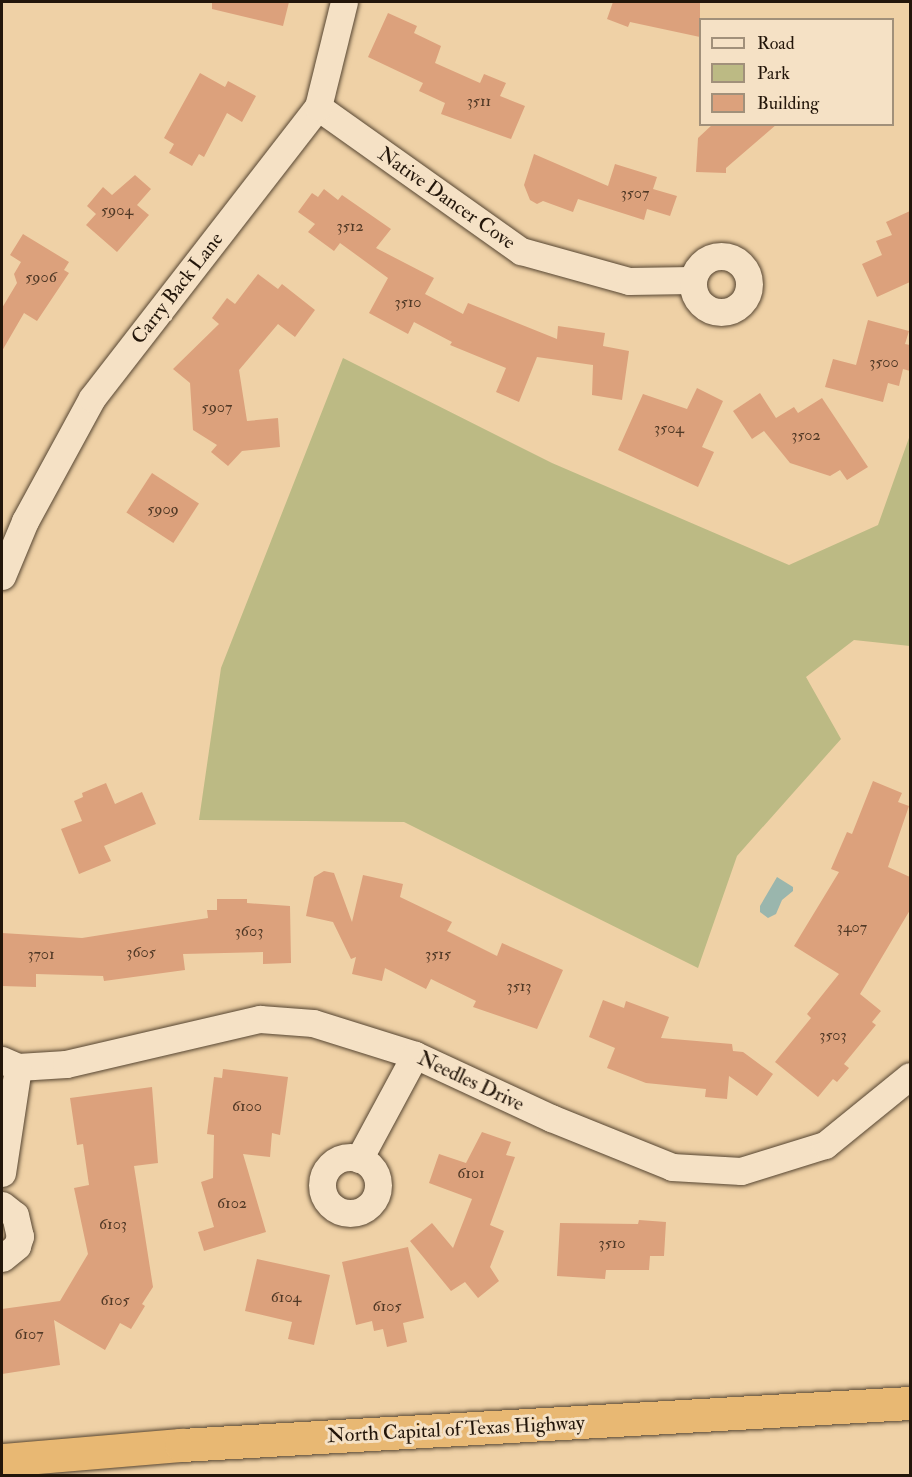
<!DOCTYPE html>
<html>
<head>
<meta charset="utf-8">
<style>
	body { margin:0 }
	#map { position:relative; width:912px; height:1477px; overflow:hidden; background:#efd1a6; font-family:"IM FELL Double Pica",serif }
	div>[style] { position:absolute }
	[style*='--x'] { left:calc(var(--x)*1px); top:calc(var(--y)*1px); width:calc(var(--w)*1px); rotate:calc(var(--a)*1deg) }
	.green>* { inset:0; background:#bcba84 }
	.water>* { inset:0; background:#9ab6ad }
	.building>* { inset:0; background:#dca17c; transform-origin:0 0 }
	.roads { filter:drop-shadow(0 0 2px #564531) drop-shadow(0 0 2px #564531) }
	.street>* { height:27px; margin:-13.5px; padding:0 13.5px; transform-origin:13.5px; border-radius:13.5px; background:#f5e1c5 }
	.street>.ring { margin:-13.5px; padding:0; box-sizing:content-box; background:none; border:27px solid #f5e1c5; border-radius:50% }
	.highway>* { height:33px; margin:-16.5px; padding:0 16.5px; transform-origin:16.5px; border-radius:16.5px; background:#e8b873 }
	span { translate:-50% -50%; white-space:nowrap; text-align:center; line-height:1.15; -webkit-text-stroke:6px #f5e1c5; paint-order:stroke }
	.number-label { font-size:16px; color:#513926 }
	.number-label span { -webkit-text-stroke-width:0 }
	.street-label { font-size:20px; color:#23160a }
	.frame { position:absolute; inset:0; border:3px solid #23160a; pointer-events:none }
	.legend { position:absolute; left:699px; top:18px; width:195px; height:108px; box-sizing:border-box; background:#f5e1c5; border:2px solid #a1907a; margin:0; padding:8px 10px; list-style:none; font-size:18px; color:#23160a }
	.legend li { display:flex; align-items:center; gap:12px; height:30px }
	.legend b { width:30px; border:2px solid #a1907a }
</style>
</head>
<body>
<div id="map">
	<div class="green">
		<i style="clip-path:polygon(343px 358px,552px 463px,789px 565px,878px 525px,910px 435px,910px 646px,854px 640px,806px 677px,841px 739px,737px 856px,698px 968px,404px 822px,199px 820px,221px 668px)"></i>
	</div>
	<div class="water">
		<i style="clip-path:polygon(777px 877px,793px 887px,793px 891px,782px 900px,776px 914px,768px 918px,760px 912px,760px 906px)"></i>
	</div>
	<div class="building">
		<i style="clip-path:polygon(212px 2px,289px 2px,283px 26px,212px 9px)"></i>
		<i style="clip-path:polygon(613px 2px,700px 2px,700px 37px,630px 22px,628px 27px,607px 19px)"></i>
		<i style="clip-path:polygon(388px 13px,417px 26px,414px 33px,441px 46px,435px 63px,480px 83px,484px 74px,506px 83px,500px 96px,525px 106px,511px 139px,441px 114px,445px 103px,419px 91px,423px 83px,368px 57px)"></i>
		<i style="clip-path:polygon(200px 73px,225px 87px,228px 81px,256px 96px,242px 122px,227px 113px,204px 157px,199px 154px,192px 166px,169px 153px,174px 144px,164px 138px)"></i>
		<i style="clip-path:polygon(713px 124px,777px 124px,726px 168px,726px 173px,696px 172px,698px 138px)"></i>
		<i style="clip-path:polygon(534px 154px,608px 186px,615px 164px,657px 177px,653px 189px,677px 196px,670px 216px,647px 209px,644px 220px,578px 199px,573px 212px,543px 201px,537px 204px,530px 200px,524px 185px)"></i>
		<i style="clip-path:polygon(135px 175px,151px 189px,137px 205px,149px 215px,117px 252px,86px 225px,96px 214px,87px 206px,103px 187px,112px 195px)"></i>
		<i style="clip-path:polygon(324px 189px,338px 200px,342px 195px,391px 229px,376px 248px,434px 278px,425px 294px,463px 314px,468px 303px,557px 339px,558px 326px,605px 333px,603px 346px,629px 351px,622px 400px,592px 395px,593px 365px,537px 357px,519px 402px,496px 392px,506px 368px,450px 345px,452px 342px,414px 322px,408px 334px,369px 313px,388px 278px,340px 243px,334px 251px,308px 232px,315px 224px,298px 212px,312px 193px,318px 197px)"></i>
		<i style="clip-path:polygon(910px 211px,910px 282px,877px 297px,862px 264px,882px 255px,876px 241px,892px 235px,886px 222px)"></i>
		<i style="clip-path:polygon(23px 234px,69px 262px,64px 270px,69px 273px,37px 321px,24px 313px,2px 351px,2px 308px,17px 283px,14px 274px,21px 262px,10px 255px)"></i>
		<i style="clip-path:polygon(258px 274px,278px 289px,282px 284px,315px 310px,295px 337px,278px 324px,239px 370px,247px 421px,278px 418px,280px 447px,242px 451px,228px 466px,211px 452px,217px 445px,193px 430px,190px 383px,173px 369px,219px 324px,212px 318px,227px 298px,235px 304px)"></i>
		<i style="clip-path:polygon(868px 320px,909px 331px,905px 344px,910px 345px,910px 371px,903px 369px,899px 386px,888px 383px,883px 402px,825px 387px,833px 359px,856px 365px)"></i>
		<i style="clip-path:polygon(697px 388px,723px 401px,702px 447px,714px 452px,698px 487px,618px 450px,643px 394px,687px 409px)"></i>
		<i style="clip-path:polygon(760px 393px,776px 418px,794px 407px,798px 413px,822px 398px,868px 467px,847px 480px,840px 470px,830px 476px,790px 463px,764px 431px,752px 439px,733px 411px)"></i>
		<i style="left:152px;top:473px;width:56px;height:47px;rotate:33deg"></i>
		<i style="clip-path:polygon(873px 781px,902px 793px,898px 802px,909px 806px,888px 867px,910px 877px,910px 910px,860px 994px,881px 1011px,872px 1022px,876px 1025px,844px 1064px,849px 1068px,837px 1082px,833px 1079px,818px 1097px,775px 1062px,811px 1018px,807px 1014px,839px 974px,794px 946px,839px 872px,831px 869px,847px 832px,852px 834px)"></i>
		<i style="clip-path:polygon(106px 783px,115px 804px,142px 792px,156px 824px,104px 846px,111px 861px,79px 874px,61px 829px,82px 821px,74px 801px,83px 797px,82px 793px)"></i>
		<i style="clip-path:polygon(324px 871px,334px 873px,352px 922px,363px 875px,403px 884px,400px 897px,452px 922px,447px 931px,497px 956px,502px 943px,563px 970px,537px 1029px,473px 1007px,476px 1001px,431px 979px,426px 989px,385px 968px,382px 981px,352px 974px,356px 957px,351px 959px,333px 922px,306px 916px,314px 877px)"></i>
		<i style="clip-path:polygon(217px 899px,247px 899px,247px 903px,290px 906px,291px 963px,263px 964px,263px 952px,183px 954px,185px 970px,104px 981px,103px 976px,36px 974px,36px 987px,2px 986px,2px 933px,82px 938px,208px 918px,207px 910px,217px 910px)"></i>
		<i style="clip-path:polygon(603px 1000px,624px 1008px,626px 1001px,669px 1017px,661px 1038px,732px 1044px,733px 1051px,743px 1052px,773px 1074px,757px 1096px,729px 1076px,727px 1099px,705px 1097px,706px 1089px,646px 1083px,607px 1068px,615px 1048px,589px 1037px)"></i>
		<i style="clip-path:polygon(223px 1069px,288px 1077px,280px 1135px,272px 1133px,270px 1157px,243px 1154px,266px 1232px,204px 1251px,198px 1232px,214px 1227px,201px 1182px,213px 1178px,214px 1135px,207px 1134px,214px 1077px,222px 1078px)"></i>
		<i style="clip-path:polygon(152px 1087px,158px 1163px,134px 1166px,153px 1287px,142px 1304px,145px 1306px,131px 1329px,120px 1323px,105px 1350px,54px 1320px,60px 1365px,2px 1374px,2px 1309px,60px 1301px,88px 1254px,74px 1188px,89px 1185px,83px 1144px,77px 1145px,70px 1098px)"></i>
		<i style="clip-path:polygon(482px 1132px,511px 1142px,506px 1155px,515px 1157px,490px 1225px,504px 1231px,490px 1267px,499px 1281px,478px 1298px,465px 1282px,451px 1291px,410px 1241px,432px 1223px,453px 1248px,472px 1199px,429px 1183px,439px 1154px,466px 1163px)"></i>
		<i style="clip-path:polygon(639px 1220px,666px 1222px,664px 1256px,650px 1256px,649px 1270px,606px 1270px,605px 1279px,557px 1276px,560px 1223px,638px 1224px)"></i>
		<i style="clip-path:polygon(408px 1247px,424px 1318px,403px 1323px,407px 1342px,387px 1347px,383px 1329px,374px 1331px,372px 1321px,356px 1325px,342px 1262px)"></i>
		<i style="clip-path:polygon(257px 1259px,330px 1275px,314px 1345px,288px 1339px,292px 1322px,245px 1311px)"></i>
	</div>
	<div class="roads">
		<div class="street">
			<i style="--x:318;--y:107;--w:249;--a:35.4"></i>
			<i style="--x:521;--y:251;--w:112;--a:15.5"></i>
			<i style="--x:629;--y:281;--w:63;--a:-0.9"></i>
			<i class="ring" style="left:693px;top:256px;width:29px;height:29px"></i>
			<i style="--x:2;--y:576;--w:60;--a:-67.3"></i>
			<i style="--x:25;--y:521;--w:140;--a:-61.4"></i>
			<i style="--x:92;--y:398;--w:368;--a:-52.2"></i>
			<i style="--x:318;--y:107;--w:108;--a:-76.1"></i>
			<i style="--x:2;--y:1060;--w:17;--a:24"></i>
			<i style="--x:18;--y:1067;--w:48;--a:-3.6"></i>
			<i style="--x:66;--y:1064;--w:199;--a:-13.1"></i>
			<i style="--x:260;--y:1019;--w:53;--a:4.3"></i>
			<i style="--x:313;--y:1023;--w:107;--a:17.4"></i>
			<i style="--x:415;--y:1055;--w:150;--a:24.9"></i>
			<i style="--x:551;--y:1118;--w:131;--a:22"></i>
			<i style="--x:672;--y:1167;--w:69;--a:3.3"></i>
			<i style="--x:741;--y:1171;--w:88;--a:-17.2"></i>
			<i style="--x:825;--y:1145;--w:109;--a:-39.1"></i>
			<i class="ring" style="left:322px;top:1157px;width:29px;height:29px"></i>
			<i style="--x:359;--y:1159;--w:118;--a:-61.7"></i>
			<i style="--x:2;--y:1173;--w:107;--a:-81.4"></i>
			<i style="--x:2;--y:1205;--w:16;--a:38"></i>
			<i style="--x:15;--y:1215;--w:22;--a:77"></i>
			<i style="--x:20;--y:1236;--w:10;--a:107"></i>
			<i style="--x:17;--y:1246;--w:19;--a:141"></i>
		</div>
		<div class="highway">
			<i style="--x:2;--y:1460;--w:180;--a:-4.8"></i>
			<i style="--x:181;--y:1445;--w:730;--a:-3.3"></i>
		</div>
	</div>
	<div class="number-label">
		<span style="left:479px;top:101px">3511</span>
		<span style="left:635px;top:193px">3507</span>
		<span style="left:117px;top:210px">5904</span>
		<span style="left:350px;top:226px">3512</span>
		<span style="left:41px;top:277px">5906</span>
		<span style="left:408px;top:302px">3510</span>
		<span style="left:884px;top:362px">3500</span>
		<span style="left:217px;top:407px">5907</span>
		<span style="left:669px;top:428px">3504</span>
		<span style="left:806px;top:435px">3502</span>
		<span style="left:163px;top:509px">5909</span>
		<span style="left:852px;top:927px">3407</span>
		<span style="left:249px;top:931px">3603</span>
		<span style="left:141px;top:952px">3605</span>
		<span style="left:41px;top:954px">3701</span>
		<span style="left:438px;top:954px">3515</span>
		<span style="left:519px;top:986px">3513</span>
		<span style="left:833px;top:1035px">3503</span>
		<span style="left:247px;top:1106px">6100</span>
		<span style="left:471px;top:1173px">6101</span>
		<span style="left:232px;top:1203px">6102</span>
		<span style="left:113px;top:1224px">6103</span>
		<span style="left:612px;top:1243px">3510</span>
		<span style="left:286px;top:1297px">6104</span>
		<span style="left:115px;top:1300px">6105</span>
		<span style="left:387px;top:1306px">6105</span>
		<span style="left:29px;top:1334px">6107</span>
	</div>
	<div class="street-label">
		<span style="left:447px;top:198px;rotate:35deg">Native Dancer Cove</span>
		<span style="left:177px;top:288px;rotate:-52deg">Carry Back Lane</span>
		<span style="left:471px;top:1081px;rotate:25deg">Needles Drive</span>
		<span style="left:456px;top:1429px;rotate:-3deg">North Capital of Texas Highway</span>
	</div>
	<div class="frame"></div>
	<ul class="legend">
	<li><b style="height:8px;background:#f5e1c5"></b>Road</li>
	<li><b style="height:16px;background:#bcba84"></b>Park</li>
	<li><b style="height:16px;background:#dca17c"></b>Building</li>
	</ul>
</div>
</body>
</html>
